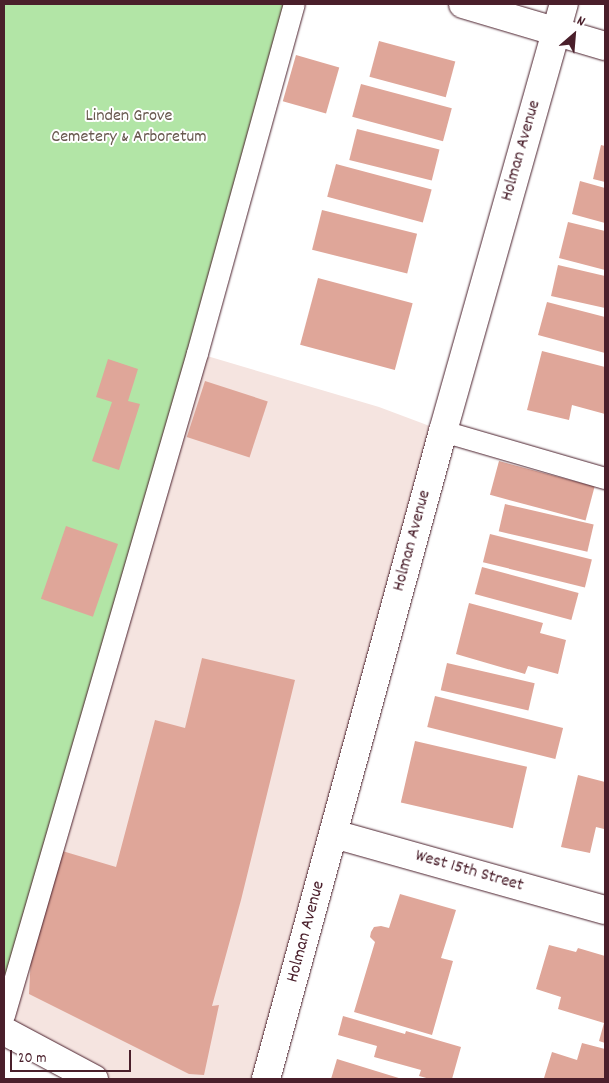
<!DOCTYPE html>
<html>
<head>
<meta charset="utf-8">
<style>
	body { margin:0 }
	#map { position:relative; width:609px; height:1083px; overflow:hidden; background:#fff; font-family:Dekko,sans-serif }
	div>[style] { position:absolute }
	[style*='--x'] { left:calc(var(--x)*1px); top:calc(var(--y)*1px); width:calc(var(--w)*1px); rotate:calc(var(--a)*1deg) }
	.built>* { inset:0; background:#f5e4e0 }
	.green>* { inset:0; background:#b2e5a6 }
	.building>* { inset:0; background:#dfa699; transform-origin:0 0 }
	.roads { filter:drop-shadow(0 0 1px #4a1f2b) drop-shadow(0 0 1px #4a1f2b) }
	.lane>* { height:21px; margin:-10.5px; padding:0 10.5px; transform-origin:10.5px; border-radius:10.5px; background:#fff }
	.street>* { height:28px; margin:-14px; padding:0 14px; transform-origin:14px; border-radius:14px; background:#fff }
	span { translate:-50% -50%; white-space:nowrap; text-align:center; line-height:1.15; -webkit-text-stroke:4px #fff; paint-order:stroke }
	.park-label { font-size:18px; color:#695a50 }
	.street-label { font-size:18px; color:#4a1f2b }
	.frame { position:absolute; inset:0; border:5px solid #4a1f2b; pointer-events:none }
	.north { position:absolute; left:549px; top:10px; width:50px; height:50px; -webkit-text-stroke:4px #fff; paint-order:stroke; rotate:27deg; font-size:14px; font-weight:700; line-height:20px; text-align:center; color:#4a1f2b }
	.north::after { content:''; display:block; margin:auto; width:18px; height:22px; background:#4a1f2b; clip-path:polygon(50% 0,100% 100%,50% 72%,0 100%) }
	.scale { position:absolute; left:10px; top:1050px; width:121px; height:22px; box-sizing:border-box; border:2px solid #4a1f2b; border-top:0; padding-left:6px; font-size:15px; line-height:18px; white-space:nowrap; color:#4a1f2b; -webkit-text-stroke:4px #fff; paint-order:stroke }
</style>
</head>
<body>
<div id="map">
	<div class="built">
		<i style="clip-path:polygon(197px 353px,379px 407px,443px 431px,266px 1079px,94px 1079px,4px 1031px)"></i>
	</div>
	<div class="green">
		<i style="clip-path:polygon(4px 4px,294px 4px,4px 1015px)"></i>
	</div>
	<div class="building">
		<i style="left:379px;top:41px;width:79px;height:37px;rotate:15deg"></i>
		<i style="left:296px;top:55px;width:45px;height:48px;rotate:16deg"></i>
		<i style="left:361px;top:84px;width:94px;height:34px;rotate:15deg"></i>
		<i style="left:357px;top:129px;width:85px;height:32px;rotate:14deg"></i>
		<i style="clip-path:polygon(601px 145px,605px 146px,605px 182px,593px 179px)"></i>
		<i style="left:336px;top:164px;width:99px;height:34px;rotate:15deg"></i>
		<i style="clip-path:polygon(580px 181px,605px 188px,605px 223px,572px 214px)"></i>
		<i style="left:322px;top:210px;width:98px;height:41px;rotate:14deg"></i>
		<i style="clip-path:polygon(568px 222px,605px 231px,605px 270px,559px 258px)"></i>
		<i style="clip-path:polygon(558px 265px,605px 276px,605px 308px,551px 296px)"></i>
		<i style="left:318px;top:278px;width:98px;height:69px;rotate:15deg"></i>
		<i style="clip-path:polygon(547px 302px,605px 317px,605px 353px,538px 335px)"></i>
		<i style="clip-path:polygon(542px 351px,605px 367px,605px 414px,572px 405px,569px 420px,527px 410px)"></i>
		<i style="clip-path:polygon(108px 359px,138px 369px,128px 401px,140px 404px,119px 470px,92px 461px,112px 402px,96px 397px)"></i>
		<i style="left:205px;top:381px;width:66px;height:59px;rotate:18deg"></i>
		<i style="left:499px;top:461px;width:99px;height:35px;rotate:15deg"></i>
		<i style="left:505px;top:504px;width:91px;height:28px;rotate:13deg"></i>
		<i style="left:66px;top:526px;width:55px;height:77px;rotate:19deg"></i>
		<i style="left:490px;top:534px;width:105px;height:29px;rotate:14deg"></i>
		<i style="left:482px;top:567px;width:100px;height:28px;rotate:15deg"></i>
		<i style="clip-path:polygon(469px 603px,543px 623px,540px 633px,566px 640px,558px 674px,528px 666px,525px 674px,456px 654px)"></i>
		<i style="clip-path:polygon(202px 658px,295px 680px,241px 900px,212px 1006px,219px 1005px,204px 1075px,189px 1074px,29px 994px,31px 956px,59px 850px,116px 867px,155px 720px,185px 728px)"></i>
		<i style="left:447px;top:663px;width:90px;height:28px;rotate:13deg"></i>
		<i style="left:435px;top:696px;width:132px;height:32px;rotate:14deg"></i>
		<i style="left:415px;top:741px;width:115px;height:63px;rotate:13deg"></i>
		<i style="clip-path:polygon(578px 775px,605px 782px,605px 824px,604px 829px,596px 827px,590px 853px,561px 847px)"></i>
		<i style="clip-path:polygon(400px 894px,456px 910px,441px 958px,453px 961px,432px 1035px,354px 1012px,375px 942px,370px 937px,371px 932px,374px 927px,381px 926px,389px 928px)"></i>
		<i style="clip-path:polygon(549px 945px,576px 952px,578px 948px,605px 956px,605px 1043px,599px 1041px,604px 1023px,558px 1009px,561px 997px,536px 989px)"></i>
		<i style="clip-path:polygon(343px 1016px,405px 1034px,406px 1031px,461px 1047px,452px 1079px,430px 1079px,419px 1076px,421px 1070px,374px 1057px,377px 1046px,338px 1035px)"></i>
		<i style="clip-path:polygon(582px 1043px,605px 1049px,605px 1079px,544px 1078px,552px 1052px,577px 1060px)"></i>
		<i style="clip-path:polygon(337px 1059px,402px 1079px,331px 1079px)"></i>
	</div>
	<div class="roads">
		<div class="lane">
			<i style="--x:443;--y:431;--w:169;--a:16.2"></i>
			<i style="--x:4;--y:1015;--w:690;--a:-73.75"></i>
			<i style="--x:197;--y:353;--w:362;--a:-74.5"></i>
		</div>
		<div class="street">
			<i style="--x:463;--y:4;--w:148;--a:16.5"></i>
			<i style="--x:334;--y:834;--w:281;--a:15.7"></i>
			<i style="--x:4;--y:1031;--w:102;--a:28.1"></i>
			<i style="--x:266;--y:1079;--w:672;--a:-74.72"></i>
			<i style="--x:443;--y:431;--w:444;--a:-74.2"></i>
		</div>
	</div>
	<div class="park-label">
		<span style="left:129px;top:128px">Linden Grove<br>Cemetery &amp; Arboretum</span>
	</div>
	<div class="street-label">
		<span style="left:522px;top:151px;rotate:-74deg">Holman Avenue</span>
		<span style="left:413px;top:541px;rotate:-75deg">Holman Avenue</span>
		<span style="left:469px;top:872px;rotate:16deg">West 15th Street</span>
		<span style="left:307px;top:932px;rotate:-75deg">Holman Avenue</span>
	</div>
	<div class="frame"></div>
	<div class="north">N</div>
	<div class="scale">20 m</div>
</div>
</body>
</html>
